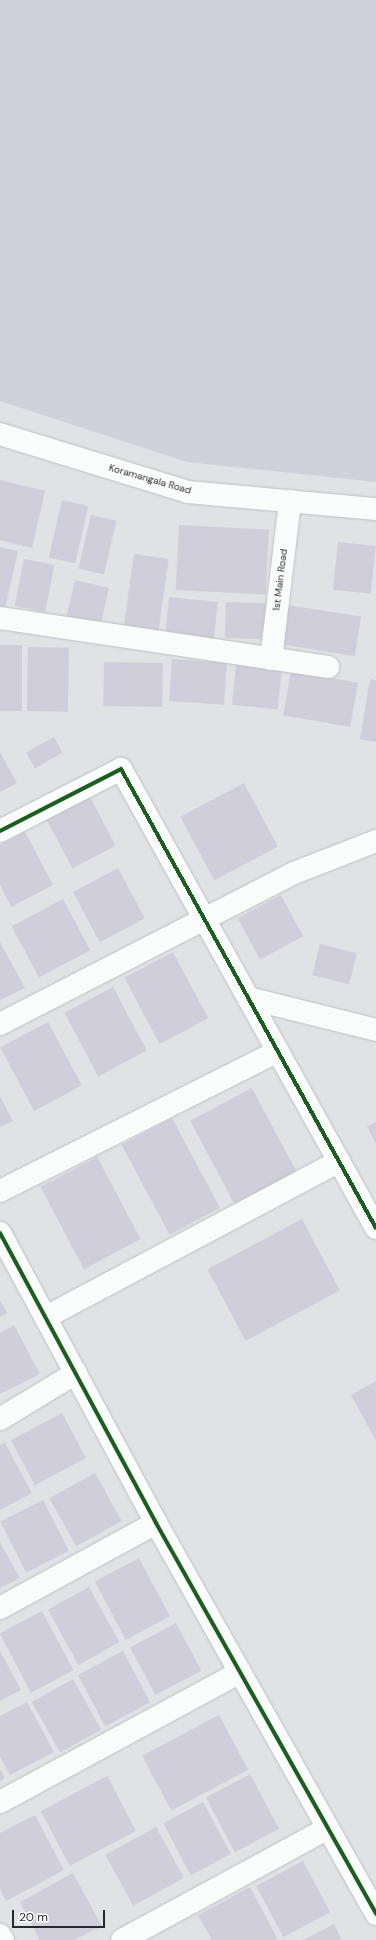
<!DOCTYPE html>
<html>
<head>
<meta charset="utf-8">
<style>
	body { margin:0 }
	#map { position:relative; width:376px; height:1940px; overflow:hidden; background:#e0e2e5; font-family:"DM Sans",sans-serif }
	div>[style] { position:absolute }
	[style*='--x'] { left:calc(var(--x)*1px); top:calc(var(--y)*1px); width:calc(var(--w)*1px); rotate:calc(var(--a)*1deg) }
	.built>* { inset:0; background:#cfd2da }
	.building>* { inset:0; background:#d0cedb; transform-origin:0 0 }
	.roads { filter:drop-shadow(0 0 1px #bfc0c2) drop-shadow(0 0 1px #bfc0c2) }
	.minor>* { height:22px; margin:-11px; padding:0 11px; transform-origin:11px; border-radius:11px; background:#fafbfb }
	.cycleway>* { height:4px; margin:-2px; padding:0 2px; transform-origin:2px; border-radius:2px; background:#1b5e20 }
	span { translate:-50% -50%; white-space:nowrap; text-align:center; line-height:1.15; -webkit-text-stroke:3px #fff; paint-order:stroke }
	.street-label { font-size:10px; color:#272829 }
	.scale { position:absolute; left:12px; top:1910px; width:93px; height:18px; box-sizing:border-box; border:2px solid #272829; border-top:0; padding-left:5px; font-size:12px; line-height:14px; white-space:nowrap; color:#272829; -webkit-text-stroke:3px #fff; paint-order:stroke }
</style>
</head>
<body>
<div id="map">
	<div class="built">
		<i style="clip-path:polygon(0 0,376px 0,376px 482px,187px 462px,0 401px)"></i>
	</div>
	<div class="building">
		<i style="clip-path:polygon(0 480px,45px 491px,32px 548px,0 540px)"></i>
		<i style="left:62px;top:500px;width:27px;height:59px;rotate:13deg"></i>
		<i style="left:91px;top:515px;width:26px;height:55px;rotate:13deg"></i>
		<i style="left:179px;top:525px;width:90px;height:65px;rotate:3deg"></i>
		<i style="left:338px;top:542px;width:38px;height:48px;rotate:6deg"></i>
		<i style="clip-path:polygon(0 547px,18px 551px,5px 609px,0 608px)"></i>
		<i style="left:134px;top:554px;width:35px;height:75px;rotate:8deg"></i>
		<i style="left:24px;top:559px;width:31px;height:48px;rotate:11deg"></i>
		<i style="left:75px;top:580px;width:35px;height:37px;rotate:13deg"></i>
		<i style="left:169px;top:597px;width:49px;height:40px;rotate:6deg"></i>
		<i style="left:226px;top:602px;width:46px;height:36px;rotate:2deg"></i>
		<i style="left:288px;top:605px;width:74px;height:40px;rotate:9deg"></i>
		<i style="left:0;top:645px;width:22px;height:66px"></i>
		<i style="left:28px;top:647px;width:41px;height:64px;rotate:1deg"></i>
		<i style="left:172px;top:659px;width:55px;height:42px;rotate:4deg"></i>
		<i style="left:104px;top:662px;width:59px;height:44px;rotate:1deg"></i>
		<i style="left:236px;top:665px;width:46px;height:40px;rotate:6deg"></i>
		<i style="left:291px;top:671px;width:68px;height:45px;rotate:10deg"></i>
		<i style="clip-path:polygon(370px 679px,376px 680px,376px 742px,360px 739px)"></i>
		<i style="left:54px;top:737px;width:18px;height:32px;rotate:61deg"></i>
		<i style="clip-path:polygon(0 752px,17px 783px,0 792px)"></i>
		<i style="left:244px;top:783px;width:72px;height:72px;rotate:62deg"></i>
		<i style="left:90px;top:797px;width:55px;height:49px;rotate:62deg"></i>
		<i style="clip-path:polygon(25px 832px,53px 885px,11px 907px,0 885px,0 845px)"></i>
		<i style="left:118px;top:868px;width:57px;height:51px;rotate:62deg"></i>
		<i style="left:281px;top:895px;width:47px;height:49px;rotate:62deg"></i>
		<i style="left:63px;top:899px;width:58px;height:58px;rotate:62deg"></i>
		<i style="clip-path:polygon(0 942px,25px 988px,0 1000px)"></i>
		<i style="left:320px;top:944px;width:38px;height:32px;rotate:14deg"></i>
		<i style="left:173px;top:952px;width:75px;height:55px;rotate:62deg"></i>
		<i style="left:113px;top:987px;width:72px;height:55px;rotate:62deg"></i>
		<i style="left:48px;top:1022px;width:72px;height:54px;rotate:62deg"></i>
		<i style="left:252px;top:1088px;width:98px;height:70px;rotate:62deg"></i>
		<i style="clip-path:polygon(0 1096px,13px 1121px,0 1127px)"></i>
		<i style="left:172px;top:1118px;width:102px;height:57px;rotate:62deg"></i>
		<i style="clip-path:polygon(376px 1122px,376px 1144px,367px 1127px)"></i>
		<i style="left:97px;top:1157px;width:93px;height:64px;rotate:62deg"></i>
		<i style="left:302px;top:1219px;width:81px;height:107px;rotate:62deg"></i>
		<i style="clip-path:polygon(0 1300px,7px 1313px,0 1317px)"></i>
		<i style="clip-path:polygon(14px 1325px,40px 1374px,0 1394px,0 1333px)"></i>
		<i style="clip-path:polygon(376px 1381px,376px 1441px,351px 1395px)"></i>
		<i style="left:62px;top:1413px;width:51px;height:58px;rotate:62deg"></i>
		<i style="clip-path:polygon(5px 1443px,32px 1493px,0 1510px,0 1445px)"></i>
		<i style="left:95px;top:1473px;width:55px;height:52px;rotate:61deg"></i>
		<i style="left:43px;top:1500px;width:57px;height:48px;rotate:63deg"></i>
		<i style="clip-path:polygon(0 1542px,20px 1578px,0 1588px)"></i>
		<i style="left:139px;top:1558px;width:66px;height:50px;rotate:62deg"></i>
		<i style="left:89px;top:1587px;width:63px;height:47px;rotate:61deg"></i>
		<i style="left:42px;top:1611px;width:67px;height:48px;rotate:62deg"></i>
		<i style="left:176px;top:1623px;width:54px;height:52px;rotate:62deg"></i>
		<i style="clip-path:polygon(0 1651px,21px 1690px,0 1701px)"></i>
		<i style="left:123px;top:1651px;width:58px;height:51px;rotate:62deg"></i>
		<i style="left:73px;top:1679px;width:58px;height:47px;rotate:61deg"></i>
		<i style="clip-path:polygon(27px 1702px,54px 1752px,10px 1775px,0 1757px,0 1716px)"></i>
		<i style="left:219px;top:1715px;width:62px;height:87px;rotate:62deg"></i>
		<i style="clip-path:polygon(0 1769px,5px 1778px,0 1781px)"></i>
		<i style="left:250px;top:1774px;width:62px;height:50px;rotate:62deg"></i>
		<i style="left:107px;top:1776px;width:62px;height:75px;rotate:62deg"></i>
		<i style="left:203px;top:1802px;width:59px;height:45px;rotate:62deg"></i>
		<i style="clip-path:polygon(35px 1815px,64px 1870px,6px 1901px,0 1889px,0 1833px)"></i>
		<i style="left:156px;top:1827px;width:58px;height:58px;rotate:61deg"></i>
		<i style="left:303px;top:1861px;width:58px;height:53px;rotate:62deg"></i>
		<i style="clip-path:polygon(73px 1873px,102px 1926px,74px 1940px,40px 1940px,20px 1902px)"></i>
		<i style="clip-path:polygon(250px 1887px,278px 1940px,212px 1940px,198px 1915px)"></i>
		<i style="clip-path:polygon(334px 1924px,342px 1940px,303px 1940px)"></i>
	</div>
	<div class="roads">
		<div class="minor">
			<i style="--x:0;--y:434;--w:197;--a:17.1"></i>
			<i style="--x:188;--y:492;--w:189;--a:5.2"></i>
			<i style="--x:0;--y:618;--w:332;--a:8.5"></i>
			<i style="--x:271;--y:659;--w:159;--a:-83.1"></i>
			<i style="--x:0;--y:831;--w:136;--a:-27.1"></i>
			<i style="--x:121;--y:769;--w:525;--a:60.95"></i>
			<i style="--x:248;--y:998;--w:132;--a:14"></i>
			<i style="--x:0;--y:1024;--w:331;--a:-27.2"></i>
			<i style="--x:294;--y:873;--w:88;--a:-21.3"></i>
			<i style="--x:0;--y:1191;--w:311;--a:-26.7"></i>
			<i style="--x:0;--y:1233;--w:329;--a:61.7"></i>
			<i style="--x:156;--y:1523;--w:449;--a:60.6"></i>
			<i style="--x:46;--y:1317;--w:332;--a:-28"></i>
			<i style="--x:0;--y:1419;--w:89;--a:-31.2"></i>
			<i style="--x:0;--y:1608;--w:178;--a:-28.6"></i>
			<i style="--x:0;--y:1802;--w:273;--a:-28.4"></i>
			<i style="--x:0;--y:1935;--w:6;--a:59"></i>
			<i style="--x:122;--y:1940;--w:234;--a:-28.5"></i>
		</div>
	</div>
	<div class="cycleway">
		<i style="--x:0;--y:831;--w:136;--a:-27.1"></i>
		<i style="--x:121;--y:769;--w:525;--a:60.95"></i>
		<i style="--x:0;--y:1233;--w:329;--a:61.7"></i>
		<i style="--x:156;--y:1523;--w:449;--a:60.6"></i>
	</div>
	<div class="street-label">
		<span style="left:150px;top:479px;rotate:16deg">Koramangala Road</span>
		<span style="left:280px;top:580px;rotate:-83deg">1st Main Road</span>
	</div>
	<div class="scale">20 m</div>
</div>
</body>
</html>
